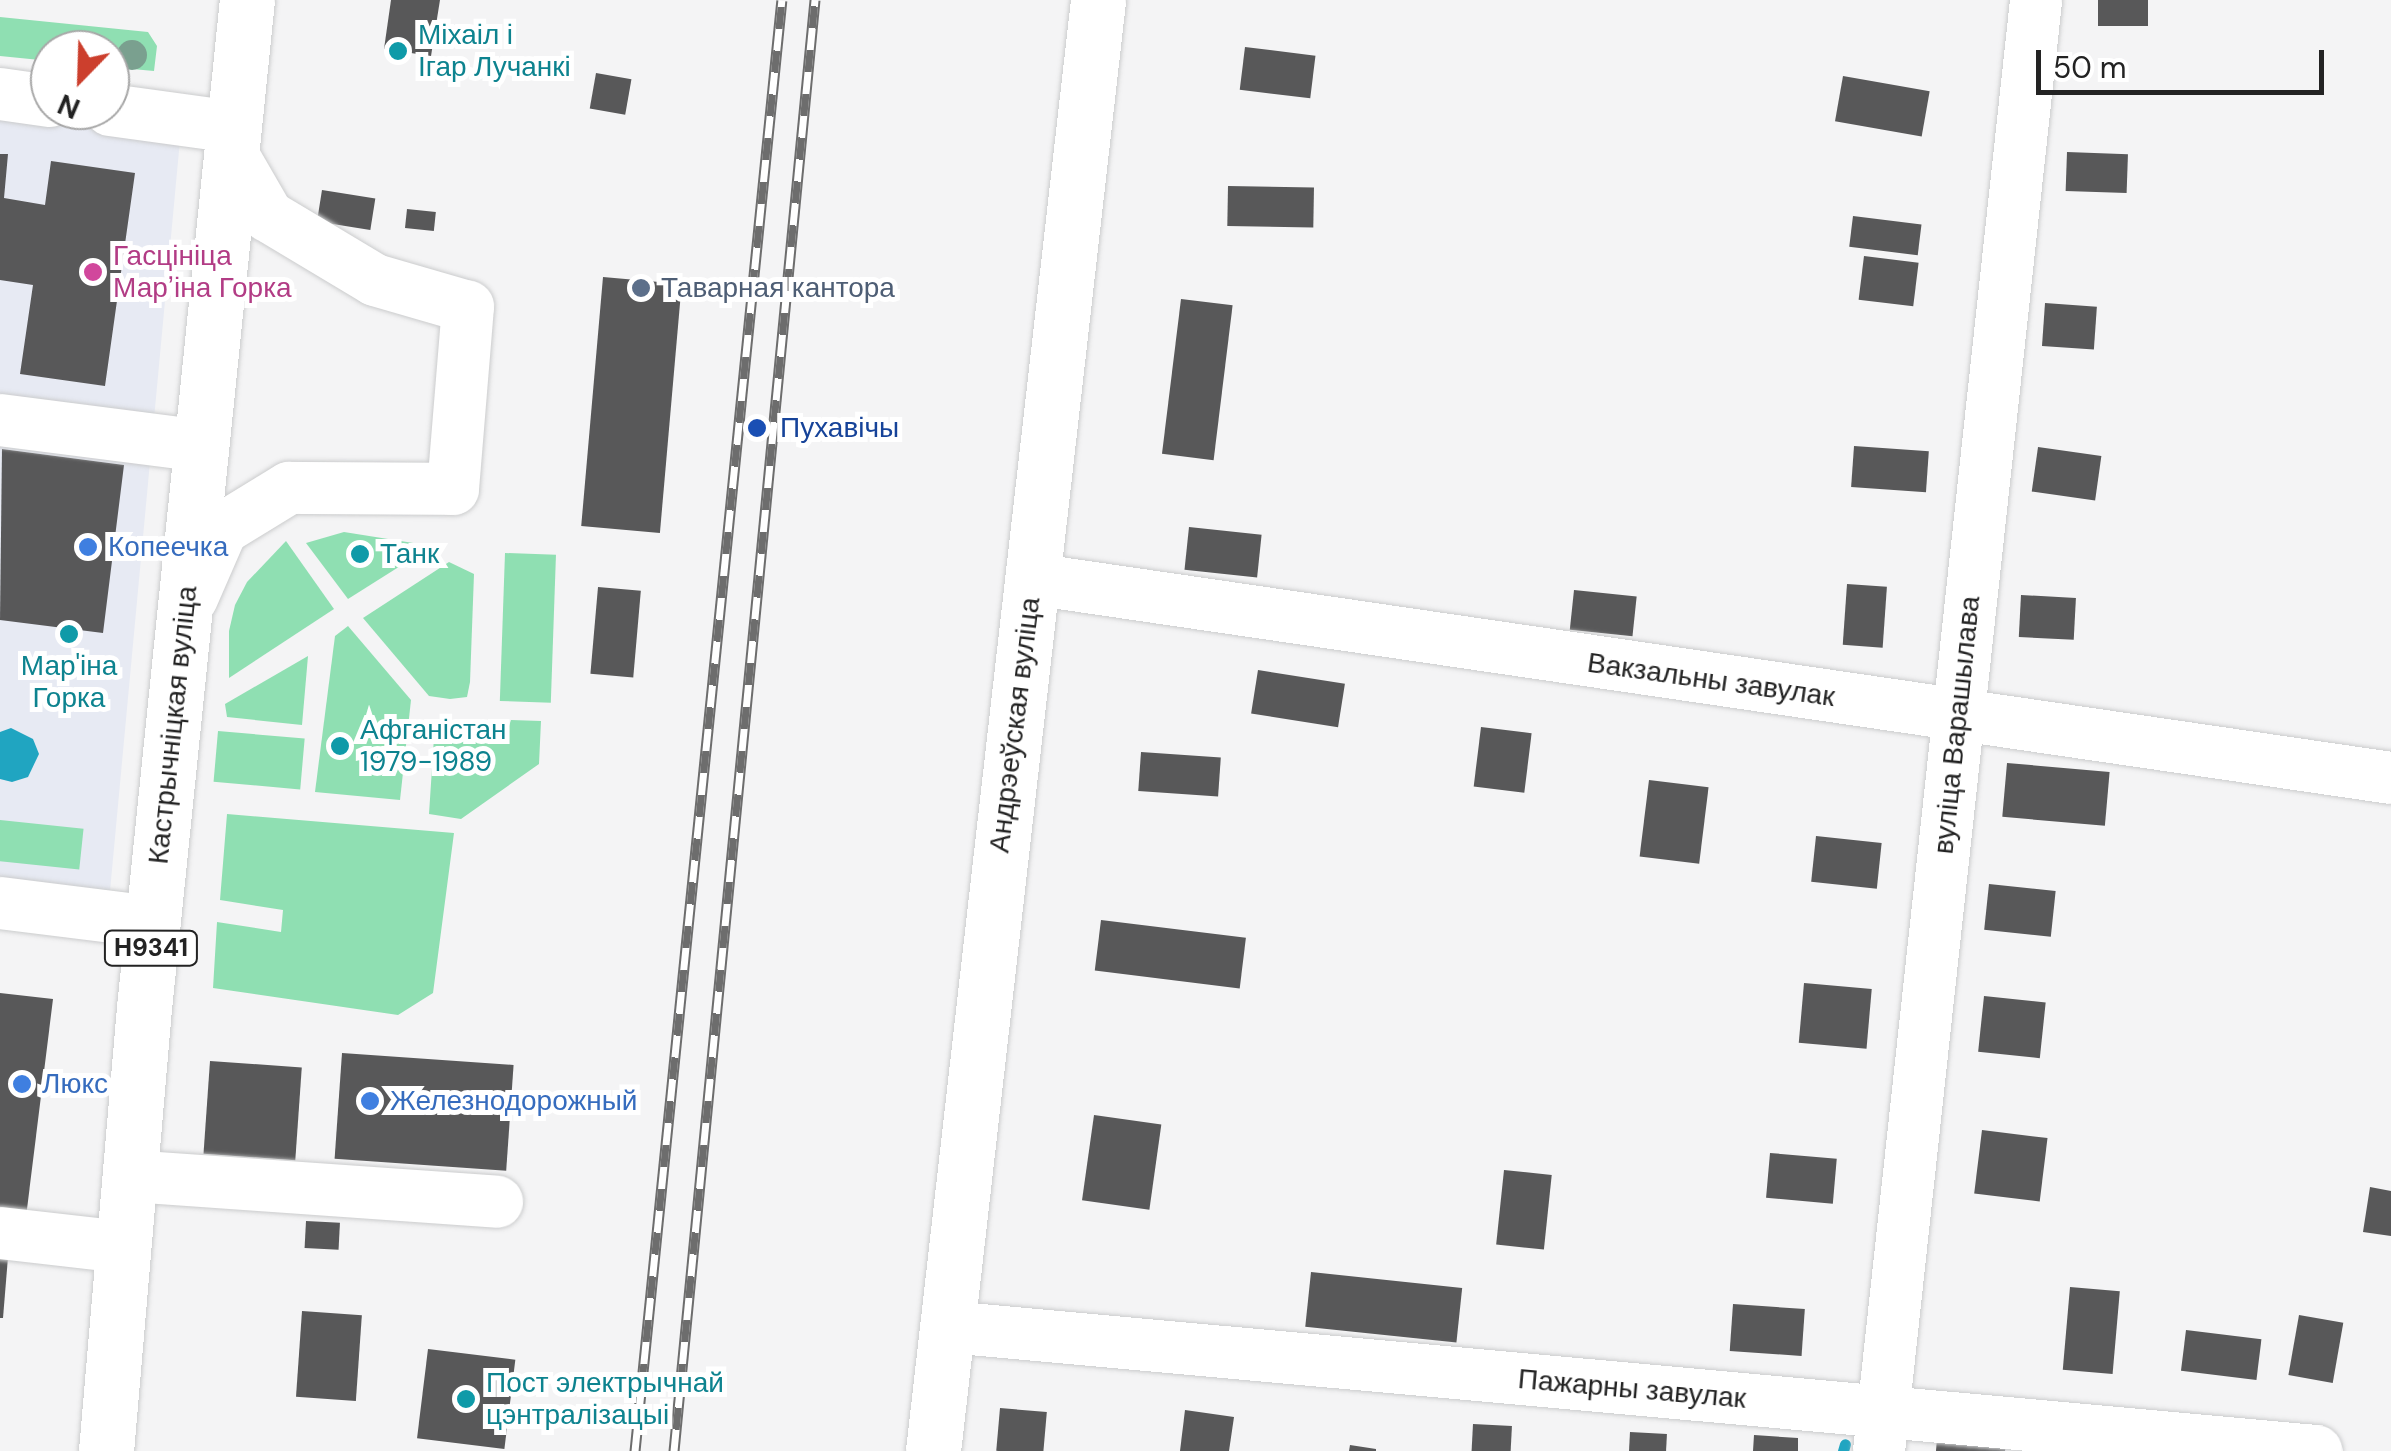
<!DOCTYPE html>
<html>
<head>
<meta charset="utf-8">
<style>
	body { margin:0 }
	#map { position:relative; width:2391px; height:1451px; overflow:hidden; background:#f4f4f5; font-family:"DM Sans",sans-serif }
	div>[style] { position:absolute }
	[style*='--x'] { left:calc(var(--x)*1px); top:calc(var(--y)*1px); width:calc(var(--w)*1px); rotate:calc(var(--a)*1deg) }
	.built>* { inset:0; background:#e7eaf3 }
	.green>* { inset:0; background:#8fdfb2; transform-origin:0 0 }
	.water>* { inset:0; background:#20a5c1 }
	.stream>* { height:11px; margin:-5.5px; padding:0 5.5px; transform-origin:5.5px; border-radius:5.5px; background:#20a5c1 }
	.building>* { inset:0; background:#585859; transform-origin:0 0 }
	.roads { filter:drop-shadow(0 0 2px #cbcccd) drop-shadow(0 0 2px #cbcccd) }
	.minor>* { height:52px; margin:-26px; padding:0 26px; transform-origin:26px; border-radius:26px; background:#fff }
	.major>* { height:55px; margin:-27.5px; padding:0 27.5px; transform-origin:27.5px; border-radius:27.5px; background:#fff }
	.rail>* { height:11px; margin-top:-5.5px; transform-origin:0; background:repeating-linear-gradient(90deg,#fff 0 22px,#6d6d6d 0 44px); box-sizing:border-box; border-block:2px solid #6d6d6d }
	.trees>* { width:30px; height:30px; margin:-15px; border-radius:50%; background:#7aa08f }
	.dots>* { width:28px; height:28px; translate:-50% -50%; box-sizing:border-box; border:5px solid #fff; border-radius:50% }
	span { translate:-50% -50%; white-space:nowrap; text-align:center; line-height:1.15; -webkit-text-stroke:10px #fff; paint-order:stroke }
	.shield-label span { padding:2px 8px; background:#fff; border:2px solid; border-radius:8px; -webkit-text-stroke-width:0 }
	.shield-label { font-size:25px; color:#232323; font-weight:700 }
	.culture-label { font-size:28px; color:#0d838f }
	.left { translate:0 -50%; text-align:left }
	.hotel-label { font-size:28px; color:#b23c85 }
	.service-label { font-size:28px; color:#4e5e75 }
	.transit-label { font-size:28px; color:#164399 }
	.shop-label { font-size:28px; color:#366cbe }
	.street-label { font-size:28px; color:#232323 }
	.north { position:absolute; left:30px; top:30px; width:100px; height:100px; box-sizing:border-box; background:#fff; border:2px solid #a7a7a7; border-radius:50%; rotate:203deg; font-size:28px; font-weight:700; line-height:40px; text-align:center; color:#232323 }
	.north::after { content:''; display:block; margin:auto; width:35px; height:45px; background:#cc3f2d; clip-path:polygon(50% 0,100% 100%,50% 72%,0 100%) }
	.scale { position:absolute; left:2036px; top:50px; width:288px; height:45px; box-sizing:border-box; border:5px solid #232323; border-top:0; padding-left:12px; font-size:30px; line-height:35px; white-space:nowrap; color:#232323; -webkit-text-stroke:8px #fff; paint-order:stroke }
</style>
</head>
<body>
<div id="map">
	<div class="built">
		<i style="clip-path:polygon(0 117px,180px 140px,106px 934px,0 921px)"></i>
	</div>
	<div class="green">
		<i style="clip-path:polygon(0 17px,148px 32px,157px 46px,154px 71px,110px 67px,110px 50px,50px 50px,50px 61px,0 56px)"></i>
		<i style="clip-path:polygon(344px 532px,432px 546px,348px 599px,306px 543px)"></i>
		<i style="clip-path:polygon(286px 541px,334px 609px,229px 678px,229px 631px,235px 605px,247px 582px)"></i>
		<i style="left:505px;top:553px;width:51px;height:148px;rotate:2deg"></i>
		<i style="clip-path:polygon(449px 562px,474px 574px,470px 682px,467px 697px,450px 699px,429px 696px,363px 618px)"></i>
		<i style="clip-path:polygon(348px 626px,411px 700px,400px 800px,315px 792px,335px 636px)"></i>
		<i style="clip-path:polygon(308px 656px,302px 725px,227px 717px,225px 704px)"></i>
		<i style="clip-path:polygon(475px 720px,476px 724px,509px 726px,511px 720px,541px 721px,539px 764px,461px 819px,429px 814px,435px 722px)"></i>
		<i style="left:218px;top:731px;width:87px;height:51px;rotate:5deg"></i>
		<i style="clip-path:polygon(227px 814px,454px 833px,433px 993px,398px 1015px,213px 988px,217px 922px,281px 932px,283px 910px,220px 900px)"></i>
		<i style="left:0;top:820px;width:84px;height:41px;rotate:6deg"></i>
	</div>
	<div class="water">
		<i style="clip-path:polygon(11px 728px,33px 739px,39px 754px,28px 777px,12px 782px,0 779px,0 732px)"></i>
	</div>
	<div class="stream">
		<i style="--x:1843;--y:1451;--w:7;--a:-74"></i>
	</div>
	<div class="building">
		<i style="clip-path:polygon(391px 0,440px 0,431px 56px,384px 49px)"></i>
		<i style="left:2098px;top:0;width:50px;height:26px"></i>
		<i style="left:1245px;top:47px;width:71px;height:43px;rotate:7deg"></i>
		<i style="left:596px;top:73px;width:36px;height:36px;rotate:10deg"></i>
		<i style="left:1843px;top:76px;width:88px;height:46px;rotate:10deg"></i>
		<i style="left:2067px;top:152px;width:61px;height:39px;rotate:2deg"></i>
		<i style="clip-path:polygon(0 154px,8px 154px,4px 198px,45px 205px,51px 161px,135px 173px,105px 386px,20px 374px,33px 285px,0 280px)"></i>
		<i style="left:1228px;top:186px;width:86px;height:40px;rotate:1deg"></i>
		<i style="left:322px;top:190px;width:54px;height:32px;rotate:9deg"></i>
		<i style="left:407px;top:209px;width:29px;height:19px;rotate:6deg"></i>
		<i style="left:1853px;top:216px;width:69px;height:31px;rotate:7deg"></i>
		<i style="left:1864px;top:256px;width:55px;height:44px;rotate:7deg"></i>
		<i style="left:603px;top:277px;width:79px;height:250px;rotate:5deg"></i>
		<i style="left:1181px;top:299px;width:52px;height:156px;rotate:7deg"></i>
		<i style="left:2045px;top:303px;width:52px;height:43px;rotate:4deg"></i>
		<i style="left:1854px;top:446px;width:75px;height:41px;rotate:4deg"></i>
		<i style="left:2038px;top:447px;width:64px;height:45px;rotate:8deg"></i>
		<i style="clip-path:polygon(2px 449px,124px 465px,103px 633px,0 620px)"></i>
		<i style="left:1189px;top:527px;width:73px;height:43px;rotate:6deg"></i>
		<i style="left:1847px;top:584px;width:40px;height:61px;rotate:4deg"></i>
		<i style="left:598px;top:587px;width:43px;height:87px;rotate:5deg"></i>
		<i style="left:1574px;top:590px;width:63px;height:40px;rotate:6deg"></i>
		<i style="left:2021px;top:595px;width:55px;height:42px;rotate:3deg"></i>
		<i style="left:1258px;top:670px;width:88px;height:44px;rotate:9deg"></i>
		<i style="left:1481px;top:727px;width:51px;height:60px;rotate:7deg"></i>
		<i style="left:1141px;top:752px;width:80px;height:39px;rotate:4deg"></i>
		<i style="left:2007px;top:763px;width:103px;height:54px;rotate:5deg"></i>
		<i style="left:1649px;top:780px;width:60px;height:77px;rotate:7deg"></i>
		<i style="left:1816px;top:836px;width:66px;height:46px;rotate:6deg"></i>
		<i style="left:1989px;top:884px;width:67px;height:46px;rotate:6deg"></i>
		<i style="left:1101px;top:920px;width:146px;height:51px;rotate:7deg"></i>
		<i style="left:1804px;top:983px;width:68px;height:60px;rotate:5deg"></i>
		<i style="clip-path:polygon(0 993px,53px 999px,26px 1217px,0 1213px)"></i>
		<i style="left:1984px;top:996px;width:62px;height:56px;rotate:6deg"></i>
		<i style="left:342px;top:1053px;width:172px;height:106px;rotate:4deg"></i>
		<i style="left:210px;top:1061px;width:92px;height:93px;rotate:4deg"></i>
		<i style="left:1094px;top:1115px;width:68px;height:86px;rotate:8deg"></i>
		<i style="left:1982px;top:1130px;width:66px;height:64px;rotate:7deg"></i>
		<i style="left:1770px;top:1153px;width:67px;height:45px;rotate:5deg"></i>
		<i style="left:1504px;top:1170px;width:48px;height:75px;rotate:6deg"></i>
		<i style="clip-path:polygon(2370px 1187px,2391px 1191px,2391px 1236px,2363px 1232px)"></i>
		<i style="left:306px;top:1221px;width:34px;height:27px;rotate:3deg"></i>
		<i style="clip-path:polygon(0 1256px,8px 1257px,3px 1318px,0 1318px)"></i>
		<i style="left:1311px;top:1272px;width:152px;height:55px;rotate:6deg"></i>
		<i style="left:2070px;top:1287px;width:50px;height:83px;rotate:5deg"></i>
		<i style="left:1733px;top:1304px;width:72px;height:47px;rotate:4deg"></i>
		<i style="left:302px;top:1311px;width:60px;height:86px;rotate:4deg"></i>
		<i style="left:2299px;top:1315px;width:45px;height:61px;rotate:10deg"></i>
		<i style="left:2186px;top:1330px;width:76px;height:41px;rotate:7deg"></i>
		<i style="left:428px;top:1349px;width:88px;height:90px;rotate:7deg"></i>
		<i style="left:1000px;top:1408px;width:47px;height:43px;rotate:5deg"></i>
		<i style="clip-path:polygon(1185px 1410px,1234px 1417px,1229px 1451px,1180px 1451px)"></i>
		<i style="left:1473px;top:1424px;width:39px;height:27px;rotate:3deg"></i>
		<i style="left:1630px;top:1432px;width:37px;height:19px;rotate:3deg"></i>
		<i style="clip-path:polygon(1754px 1435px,1798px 1438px,1798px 1451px,1753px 1451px)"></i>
		<i style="clip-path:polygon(1937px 1438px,2006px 1444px,2005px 1451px,1936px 1451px)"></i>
		<i style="clip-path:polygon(1350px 1445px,1376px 1449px,1376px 1451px,1349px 1451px)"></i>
	</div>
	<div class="roads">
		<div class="minor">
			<i style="--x:0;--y:94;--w:50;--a:8"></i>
			<i style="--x:110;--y:110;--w:125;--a:7.8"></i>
			<i style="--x:0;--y:420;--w:204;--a:7.3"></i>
			<i style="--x:1032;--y:579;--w:1373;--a:8.33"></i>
			<i style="--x:192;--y:598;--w:75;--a:-66.5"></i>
			<i style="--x:222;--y:529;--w:79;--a:-31.5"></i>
			<i style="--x:289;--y:488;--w:164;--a:0.3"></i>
			<i style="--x:453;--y:489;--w:183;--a:-85.3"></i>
			<i style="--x:468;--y:307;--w:97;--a:-163.8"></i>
			<i style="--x:375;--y:280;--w:125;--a:-149.1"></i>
			<i style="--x:268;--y:216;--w:74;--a:-120"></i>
			<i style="--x:0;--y:903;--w:154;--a:7.1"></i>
			<i style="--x:129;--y:1176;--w:369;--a:4"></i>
			<i style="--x:0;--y:1233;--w:123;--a:6.5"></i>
			<i style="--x:948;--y:1327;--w:1374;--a:5.18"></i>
			<i style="--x:1879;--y:1451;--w:1459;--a:-83.82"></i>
		</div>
		<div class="major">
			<i style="--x:106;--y:1451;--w:445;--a:-85.1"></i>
			<i style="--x:144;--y:1008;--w:1013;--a:-84.17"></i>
			<i style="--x:933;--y:1451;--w:1460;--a:-83.51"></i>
		</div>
	</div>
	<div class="rail">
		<i style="--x:635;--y:1451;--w:1458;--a:-84.22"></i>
		<i style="--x:674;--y:1451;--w:1458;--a:-84.45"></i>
	</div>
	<div class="trees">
		<i style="left:132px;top:55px"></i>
	</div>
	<div class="dots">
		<i style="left:398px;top:51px;background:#0f9aa8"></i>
		<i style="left:93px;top:272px;background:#d1479c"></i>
		<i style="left:641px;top:288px;background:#5c6f8a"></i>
		<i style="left:757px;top:428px;background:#1a4fb4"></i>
		<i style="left:88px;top:547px;background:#3f7fe0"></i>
		<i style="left:360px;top:554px;background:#0f9aa8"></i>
		<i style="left:69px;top:634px;background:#0f9aa8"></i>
		<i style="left:340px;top:746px;background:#0f9aa8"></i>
		<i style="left:22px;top:1084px;background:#3f7fe0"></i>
		<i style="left:370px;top:1101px;background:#3f7fe0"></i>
		<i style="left:466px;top:1399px;background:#0f9aa8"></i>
	</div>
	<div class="shield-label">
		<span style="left:151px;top:948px">Н9341</span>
	</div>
	<div class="culture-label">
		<span class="left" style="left:418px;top:51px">Міхаіл і<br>Ігар Лучанкі</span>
		<span class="left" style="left:380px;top:554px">Танк</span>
		<span style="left:69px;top:682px">Мар'іна<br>Горка</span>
		<span class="left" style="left:360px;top:746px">Афганістан<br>1979-1989</span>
		<span class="left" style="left:486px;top:1399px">Пост электрычнай<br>цэнтралізацыі</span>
	</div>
	<div class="hotel-label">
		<span class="left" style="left:113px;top:272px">Гасцініца<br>Марʼіна Горка</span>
	</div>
	<div class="service-label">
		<span class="left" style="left:661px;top:288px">Таварная кантора</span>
	</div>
	<div class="transit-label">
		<span class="left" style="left:780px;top:428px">Пухавічы</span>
	</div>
	<div class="shop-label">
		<span class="left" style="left:108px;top:547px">Копеечка</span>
		<span class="left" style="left:42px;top:1084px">Люкс</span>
		<span class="left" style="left:390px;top:1101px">Железнодорожный</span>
	</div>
	<div class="street-label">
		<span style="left:1711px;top:680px;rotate:8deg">Вакзальны завулак</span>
		<span style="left:173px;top:725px;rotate:-84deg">Кастрычніцкая вуліца</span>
		<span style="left:1015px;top:725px;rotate:-83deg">Андрэеўская вуліца</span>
		<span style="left:1957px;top:725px;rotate:-84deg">вуліца Варашылава</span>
		<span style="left:1632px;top:1389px;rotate:5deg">Пажарны завулак</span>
	</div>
	<div class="north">N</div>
	<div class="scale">50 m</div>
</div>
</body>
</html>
